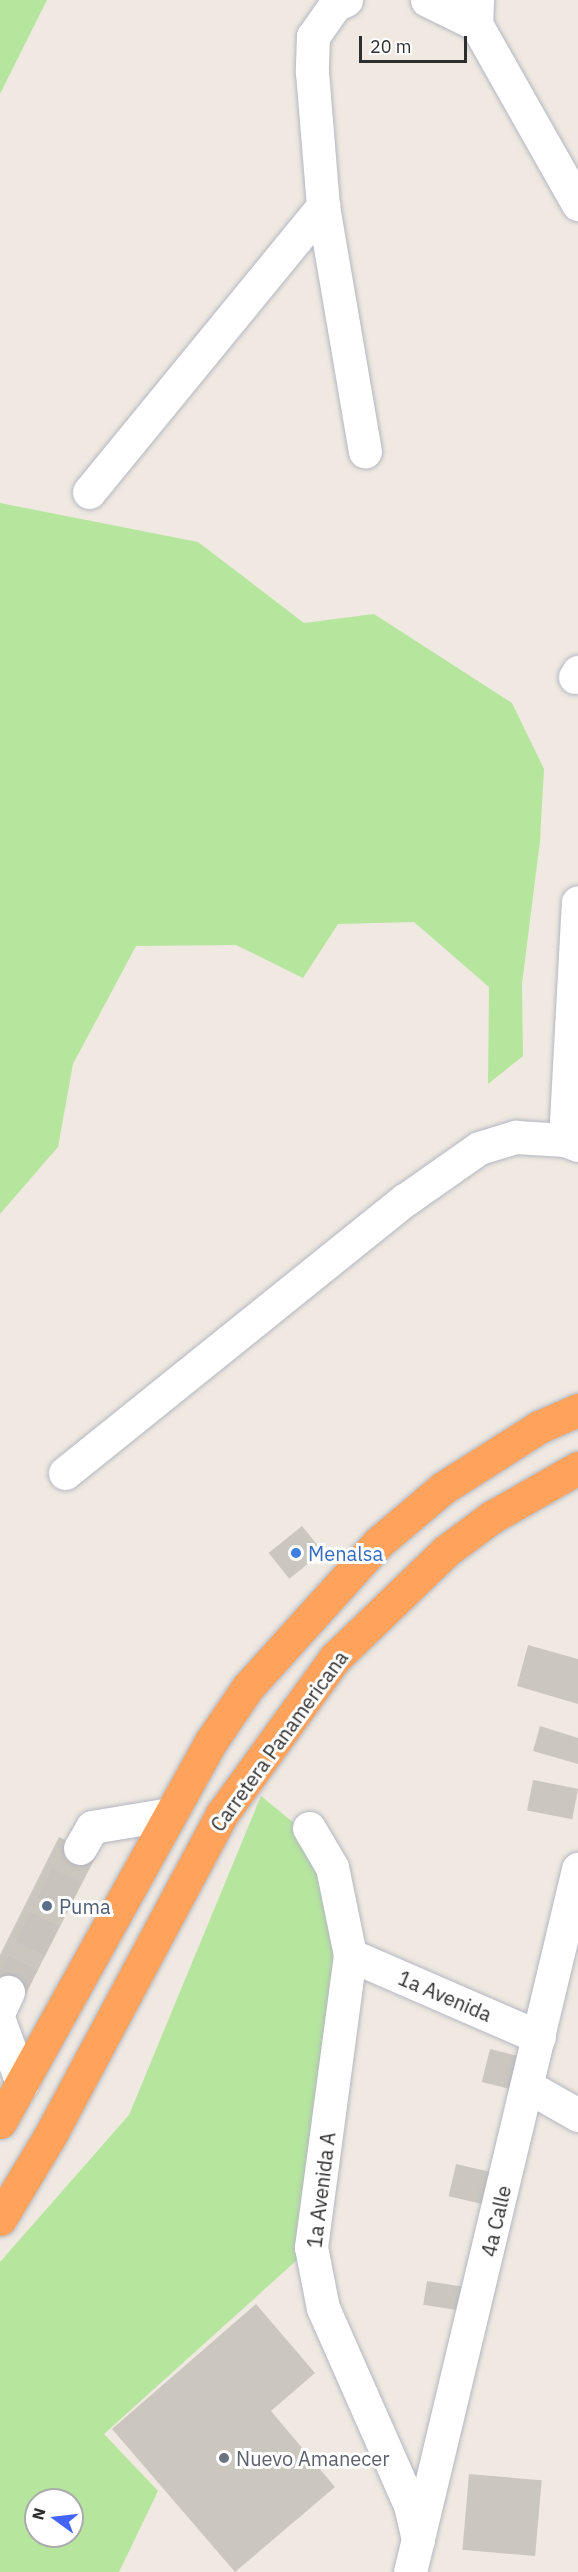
<!DOCTYPE html>
<html>
<head>
<meta charset="utf-8">
<style>
	body { margin:0 }
	#map { position:relative; width:578px; height:2572px; overflow:hidden; background:#efe9e1; font-family:"IBM Plex Sans",sans-serif }
	div>[style] { position:absolute }
	[style*='--x'] { left:calc(var(--x)*1px); top:calc(var(--y)*1px); width:calc(var(--w)*1px); rotate:calc(var(--a)*1deg) }
	.green>* { inset:0; background:#b6e59e }
	.building>* { inset:0; background:#cbc7bf; transform-origin:0 0 }
	.minor-tunnel>* { height:33px; margin-top:-16.5px; transform-origin:0; background:repeating-linear-gradient(90deg,#c8c4bd 0 33px,transparent 0 49px) }
	.roads { filter:drop-shadow(0 0 2px #b4b7c1) drop-shadow(0 0 2px #b4b7c1) }
	.minor>* { height:33px; margin:-16.5px; padding:0 16.5px; transform-origin:16.5px; border-radius:16.5px; background:#fff }
	.highway>* { height:33px; margin:-16.5px; padding:0 16.5px; transform-origin:16.5px; border-radius:16.5px; background:#ffa35c }
	.dots>* { width:16px; height:16px; translate:-50% -50%; box-sizing:border-box; border:3px solid #fff; border-radius:50% }
	span { translate:-50% -50%; white-space:nowrap; text-align:center; line-height:1.15; -webkit-text-stroke:6px #fff; paint-order:stroke }
	.shop-label { font-size:20px; color:#366cbe }
	.left { translate:0 -50%; text-align:left }
	.street-label { font-size:20px; color:#2e2e2e }
	.service-label { font-size:20px; color:#4e5e75 }
	.worship-label { font-size:20px; color:#5b616d }
	.north { position:absolute; left:24px; top:2488px; width:60px; height:60px; box-sizing:border-box; background:#fff; border:2px solid #ababab; border-radius:50%; rotate:285deg; font-size:16px; font-weight:700; line-height:24px; text-align:center; color:#2e2e2e }
	.north::after { content:''; display:block; margin:auto; width:21px; height:27px; background:#4264fb; clip-path:polygon(50% 0,100% 100%,50% 72%,0 100%) }
	.scale { position:absolute; left:359px; top:36px; width:108px; height:27px; box-sizing:border-box; border:3px solid #2e2e2e; border-top:0; padding-left:8px; font-size:18px; line-height:21px; white-space:nowrap; color:#2e2e2e; -webkit-text-stroke:4px #fff; paint-order:stroke }
</style>
</head>
<body>
<div id="map">
	<div class="green">
		<i style="clip-path:polygon(0 0,47px 0,0 94px)"></i>
		<i style="clip-path:polygon(0 503px,198px 542px,304px 623px,374px 614px,512px 703px,544px 769px,540px 841px,522px 984px,523px 1056px,488px 1084px,489px 987px,414px 922px,338px 924px,303px 978px,236px 945px,136px 946px,73px 1064px,58px 1147px,0 1214px)"></i>
		<i style="clip-path:polygon(evenodd,261px 1796px,322px 1846px,337px 1950px,308px 2250px,104px 2434px,158px 2491px,119px 2572px,0 2572px,0 2262px,129px 2115px,261px 1796px,36px 2500px,72px 2500px,72px 2536px,36px 2536px,36px 2500px)"></i>
	</div>
	<div class="building">
		<i style="left:302px;top:1526px;width:33px;height:43px;rotate:51deg"></i>
		<i style="clip-path:polygon(528px 1645px,578px 1659px,578px 1704px,517px 1686px)"></i>
		<i style="clip-path:polygon(540px 1726px,578px 1738px,578px 1764px,533px 1751px)"></i>
		<i style="left:533px;top:1780px;width:46px;height:31px;rotate:11deg"></i>
		<i style="clip-path:polygon(59px 1837px,96px 1856px,23px 1999px,0 1988px,0 1955px)"></i>
		<i style="left:490px;top:2049px;width:29px;height:34px;rotate:14deg"></i>
		<i style="left:456px;top:2164px;width:39px;height:33px;rotate:13deg"></i>
		<i style="left:427px;top:2281px;width:40px;height:24px;rotate:9deg"></i>
		<i style="clip-path:polygon(256px 2304px,315px 2373px,271px 2411px,335px 2487px,235px 2572px,112px 2429px)"></i>
		<i style="left:469px;top:2474px;width:73px;height:76px;rotate:5deg"></i>
	</div>
	<div class="minor-tunnel">
		<i style="--x:8;--y:1992;--w:161;--a:-63.4"></i>
	</div>
	<div class="roads">
		<div class="minor">
			<i style="--x:346;--y:0;--w:12;--a:156"></i>
			<i style="--x:335;--y:5;--w:38;--a:125"></i>
			<i style="--x:313;--y:36;--w:36;--a:92"></i>
			<i style="--x:312;--y:72;--w:134;--a:85.3"></i>
			<i style="--x:323;--y:206;--w:249;--a:80.3"></i>
			<i style="--x:427;--y:0;--w:55;--a:26.1"></i>
			<i style="--x:477;--y:0;--w:24;--a:92"></i>
			<i style="--x:476;--y:24;--w:207;--a:60.5"></i>
			<i style="--x:89;--y:492;--w:370;--a:-50.7"></i>
			<i style="--x:575;--y:677;--w:6;--a:-59"></i>
			<i style="--x:565;--y:1140;--w:238;--a:-86.9"></i>
			<i style="--x:65;--y:1473;--w:436;--a:-38.8"></i>
			<i style="--x:405;--y:1200;--w:90;--a:-35.1"></i>
			<i style="--x:479;--y:1148;--w:39;--a:-17"></i>
			<i style="--x:516;--y:1137;--w:49;--a:3.5"></i>
			<i style="--x:565;--y:1140;--w:14;--a:21"></i>
			<i style="--x:309;--y:1828;--w:45;--a:59.5"></i>
			<i style="--x:332;--y:1867;--w:90;--a:78.4"></i>
			<i style="--x:350;--y:1955;--w:295;--a:97.6"></i>
			<i style="--x:311;--y:2247;--w:62;--a:78.9"></i>
			<i style="--x:323;--y:2308;--w:215;--a:66.2"></i>
			<i style="--x:410;--y:2505;--w:36;--a:77"></i>
			<i style="--x:80;--y:1848;--w:24;--a:-60"></i>
			<i style="--x:92;--y:1827;--w:79;--a:-9.5"></i>
			<i style="--x:350;--y:1955;--w:206;--a:23.5"></i>
			<i style="--x:0;--y:2009;--w:19;--a:-65"></i>
			<i style="--x:0;--y:2023;--w:64;--a:69.9"></i>
			<i style="--x:527;--y:2086;--w:59;--a:29.6"></i>
			<i style="--x:410;--y:2572;--w:723;--a:-76.56"></i>
		</div>
		<div class="highway">
			<i style="--x:0;--y:2122;--w:437;--a:-61"></i>
			<i style="--x:212;--y:1740;--w:64;--a:-55.8"></i>
			<i style="--x:248;--y:1687;--w:194;--a:-47.9"></i>
			<i style="--x:378;--y:1543;--w:85;--a:-40.2"></i>
			<i style="--x:443;--y:1488;--w:114;--a:-32.4"></i>
			<i style="--x:539;--y:1427;--w:43;--a:-23.6"></i>
			<i style="--x:0;--y:2219;--w:99;--a:-59"></i>
			<i style="--x:51;--y:2134;--w:363;--a:-61.9"></i>
			<i style="--x:222;--y:1814;--w:193;--a:-54.1"></i>
			<i style="--x:335;--y:1658;--w:154;--a:-43.9"></i>
			<i style="--x:446;--y:1551;--w:57;--a:-36.5"></i>
			<i style="--x:492;--y:1517;--w:99;--a:-29.7"></i>
		</div>
	</div>
	<div class="dots">
		<i style="left:296px;top:1553px;background:#3f7fe0"></i>
		<i style="left:47px;top:1906px;background:#5c6f8a"></i>
		<i style="left:224px;top:2458px;background:#6b7280"></i>
	</div>
	<div class="shop-label">
		<span class="left" style="left:308px;top:1553px">Menalsa</span>
	</div>
	<div class="street-label">
		<span style="left:279px;top:1741px;rotate:-54deg">Carretera Panamericana</span>
		<span style="left:445px;top:1996px;rotate:23deg">1a Avenida</span>
		<span style="left:321px;top:2190px;rotate:-83deg">1a Avenida A</span>
		<span style="left:496px;top:2221px;rotate:-77deg">4a Calle</span>
	</div>
	<div class="service-label">
		<span class="left" style="left:59px;top:1906px">Puma</span>
	</div>
	<div class="worship-label">
		<span class="left" style="left:236px;top:2458px">Nuevo Amanecer</span>
	</div>
	<div class="north">N</div>
	<div class="scale">20 m</div>
</div>
</body>
</html>
